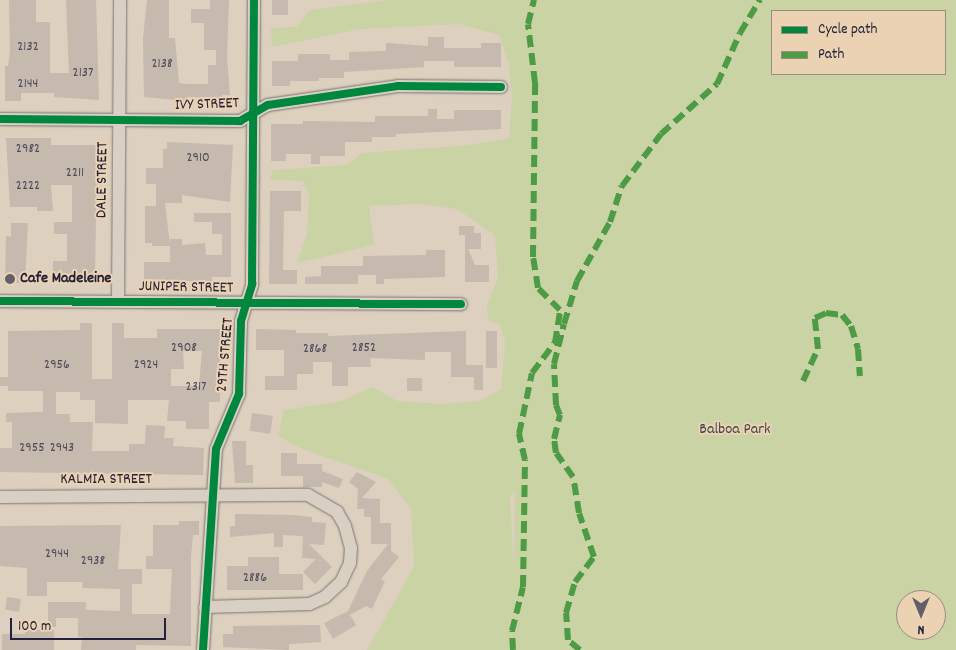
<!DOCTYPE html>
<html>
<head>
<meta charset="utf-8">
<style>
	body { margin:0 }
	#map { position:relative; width:956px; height:650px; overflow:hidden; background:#ddd0bf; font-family:Dekko,sans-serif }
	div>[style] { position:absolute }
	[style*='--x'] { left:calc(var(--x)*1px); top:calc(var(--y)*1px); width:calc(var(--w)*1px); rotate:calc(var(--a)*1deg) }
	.green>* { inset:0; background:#c9d3a3 }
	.building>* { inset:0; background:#c6b9ad; transform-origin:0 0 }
	.roads { filter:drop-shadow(0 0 1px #7b7572) drop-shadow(0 0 1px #7b7572) }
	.minor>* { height:12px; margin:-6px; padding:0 6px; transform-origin:6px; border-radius:6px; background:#d9cfc3 }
	.quiet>* { height:6px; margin-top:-3px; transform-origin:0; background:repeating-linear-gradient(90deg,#4d9b45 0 12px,transparent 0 18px) }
	.cycleway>* { height:8px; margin:-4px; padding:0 4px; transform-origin:4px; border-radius:4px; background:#00873e }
	.dots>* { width:14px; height:14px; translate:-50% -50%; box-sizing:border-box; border:2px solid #ead2b2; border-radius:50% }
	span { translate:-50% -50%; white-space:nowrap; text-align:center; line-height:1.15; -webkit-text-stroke:4px #ead2b2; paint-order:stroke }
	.number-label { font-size:14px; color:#4d4959 }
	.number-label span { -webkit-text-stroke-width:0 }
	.street-label { font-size:16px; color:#22223b }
	.poi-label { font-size:16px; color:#22223b; font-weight:700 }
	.left { translate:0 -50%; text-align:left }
	.park-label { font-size:16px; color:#40464b }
	.legend { position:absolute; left:771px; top:10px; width:175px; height:65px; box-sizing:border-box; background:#ead2b2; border:1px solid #9a8c82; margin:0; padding:6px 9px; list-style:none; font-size:15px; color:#22223b }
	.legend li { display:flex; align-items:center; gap:10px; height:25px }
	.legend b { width:25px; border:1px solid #9a8c82 }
	.north { position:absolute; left:896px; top:590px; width:50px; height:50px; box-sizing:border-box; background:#ead2b2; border:1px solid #9a8c82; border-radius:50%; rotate:180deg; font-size:14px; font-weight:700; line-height:20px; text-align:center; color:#22223b }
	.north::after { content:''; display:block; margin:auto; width:18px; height:22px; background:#635f69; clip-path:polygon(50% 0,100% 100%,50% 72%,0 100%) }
	.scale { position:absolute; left:10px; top:618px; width:156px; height:22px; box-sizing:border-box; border:2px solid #22223b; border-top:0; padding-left:6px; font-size:15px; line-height:18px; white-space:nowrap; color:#22223b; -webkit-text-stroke:4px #ead2b2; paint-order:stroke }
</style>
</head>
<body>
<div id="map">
	<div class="green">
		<i style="clip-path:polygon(evenodd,389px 0,956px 0,956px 650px,367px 650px,414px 567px,411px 509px,388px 479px,300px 448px,278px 436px,284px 410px,342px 401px,372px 387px,397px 401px,443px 404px,480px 401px,501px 389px,505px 342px,500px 325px,488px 320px,487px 307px,498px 277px,495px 235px,457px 209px,418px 204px,369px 206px,374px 245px,297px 263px,307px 234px,309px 196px,303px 181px,269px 180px,273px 170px,346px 165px,362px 153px,471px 145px,509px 138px,512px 97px,509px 66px,500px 35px,459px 24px,360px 29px,272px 47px,271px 28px,297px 27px,310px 10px,389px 0,772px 11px,945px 11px,945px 74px,772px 74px,772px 11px,389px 0,514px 491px,515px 491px,514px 572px,510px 497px,514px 491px,389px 0,906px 600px,936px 600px,936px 630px,906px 630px,906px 600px)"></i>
	</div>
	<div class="building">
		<i style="clip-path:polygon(9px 0,36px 0,36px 22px,50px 22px,50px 73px,69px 73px,66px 0,96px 0,99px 100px,54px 97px,54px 93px,21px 93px,21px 101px,5px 101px,5px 66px,8px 66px,10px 52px)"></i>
		<i style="clip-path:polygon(147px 0,169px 0,169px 38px,175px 38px,179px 83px,187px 84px,208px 84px,208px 65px,216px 65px,216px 50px,204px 50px,204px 23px,191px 23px,191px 9px,210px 9px,210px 0,229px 0,227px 58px,230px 95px,222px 95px,222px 101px,207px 101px,207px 97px,187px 97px,187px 101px,144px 97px,143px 38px)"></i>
		<i style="left:272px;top:0;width:16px;height:15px"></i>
		<i style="clip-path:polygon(428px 37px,444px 37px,444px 48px,481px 48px,481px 43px,501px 43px,501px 67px,454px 67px,454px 61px,424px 61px,424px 67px,344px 72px,344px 78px,319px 78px,319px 81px,290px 81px,290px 86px,272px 86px,272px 61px,298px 61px,298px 54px,330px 54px,330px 60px,349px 60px,349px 52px,386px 51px,386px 43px,428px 46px)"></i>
		<i style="clip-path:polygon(428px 109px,437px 109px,437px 119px,454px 119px,454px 110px,501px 110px,501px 129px,396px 134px,396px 137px,372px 137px,372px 142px,345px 142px,345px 156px,320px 156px,320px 164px,311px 164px,311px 154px,286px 154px,286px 161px,271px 161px,271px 124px,303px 124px,303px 121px,375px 122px,375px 116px,428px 116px)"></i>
		<i style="clip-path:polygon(6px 138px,51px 138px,51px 145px,97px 145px,95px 280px,53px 277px,53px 261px,67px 261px,67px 234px,54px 234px,54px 222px,72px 222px,72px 185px,51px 185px,53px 211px,37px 211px,37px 207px,10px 207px)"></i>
		<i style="clip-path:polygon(167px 142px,233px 145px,230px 202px,182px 195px,182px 203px,165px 203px,170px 246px,152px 246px,152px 243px,145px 243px,145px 206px,156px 206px,156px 184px,146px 184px,146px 168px,163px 168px,163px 149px,167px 149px)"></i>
		<i style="clip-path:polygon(270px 191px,301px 191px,301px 211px,284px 211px,283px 270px,297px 270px,297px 284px,269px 284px)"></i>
		<i style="clip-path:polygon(194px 213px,231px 213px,231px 277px,212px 277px,212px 282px,144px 279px,144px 262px,170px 262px,170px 239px,182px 239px,182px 245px,205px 243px,206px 255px,222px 255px,222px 234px,212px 234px,212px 222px,194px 222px)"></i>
		<i style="clip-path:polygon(11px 223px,28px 223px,25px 283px,5px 283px,6px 236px,11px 237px)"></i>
		<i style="clip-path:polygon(459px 226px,474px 226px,474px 233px,481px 233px,481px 249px,468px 249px,475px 265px,489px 265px,489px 282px,465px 282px,465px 235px,459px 235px)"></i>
		<i style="clip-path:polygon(426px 250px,445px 250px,445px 277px,384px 279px,384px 284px,376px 284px,376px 275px,358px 275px,358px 284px,305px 284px,305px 277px,321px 276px,321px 266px,363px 266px,363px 256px,426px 255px)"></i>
		<i style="clip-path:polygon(evenodd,80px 323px,92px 323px,92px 379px,112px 379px,112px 323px,124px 323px,124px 338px,157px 338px,157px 329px,220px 329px,220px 402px,209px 402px,209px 429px,186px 429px,186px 421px,167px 421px,169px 400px,128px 400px,128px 424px,95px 423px,95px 400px,80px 400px,80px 392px,56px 392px,56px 414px,70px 414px,70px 422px,93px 422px,92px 451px,129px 451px,129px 444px,145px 444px,146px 425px,165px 426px,164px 438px,174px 438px,173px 446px,204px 448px,203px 475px,0 472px,0 448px,12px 448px,12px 422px,6px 422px,6px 413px,43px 412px,43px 391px,8px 391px,8px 386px,0 386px,0 377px,8px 377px,8px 331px,80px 330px,80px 323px,183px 351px,202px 351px,199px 386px,171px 386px,171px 369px,184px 369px,183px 351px)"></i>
		<i style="clip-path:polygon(256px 329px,296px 330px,296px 333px,328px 333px,328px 336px,466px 331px,466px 365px,483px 365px,483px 390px,474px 390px,474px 377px,451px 377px,451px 352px,425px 352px,425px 360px,370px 358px,371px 367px,348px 367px,348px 386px,332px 386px,332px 362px,313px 362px,313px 374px,297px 374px,297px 390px,265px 390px,265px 376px,284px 376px,284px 350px,256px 350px)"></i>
		<i style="left:486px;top:331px;width:11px;height:37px"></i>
		<i style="left:407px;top:378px;width:15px;height:13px"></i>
		<i style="left:252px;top:413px;width:21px;height:18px;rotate:8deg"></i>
		<i style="clip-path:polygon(232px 441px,246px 441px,246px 465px,253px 465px,253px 483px,235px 483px)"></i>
		<i style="clip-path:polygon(281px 453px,297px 453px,297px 464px,322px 464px,322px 471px,343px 479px,339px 488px,322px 482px,322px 487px,303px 487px,303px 476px,281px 476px)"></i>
		<i style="clip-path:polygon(357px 472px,376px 482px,362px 498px,380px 499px,380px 523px,391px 523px,391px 551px,399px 557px,381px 579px,385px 581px,372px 609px,366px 606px,350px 615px,356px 625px,333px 639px,324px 623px,348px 611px,367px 571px,388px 544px,371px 544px,371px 517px,364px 517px,364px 509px,357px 509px,358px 489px,349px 482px)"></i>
		<i style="clip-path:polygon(235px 514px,294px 515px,312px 517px,312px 522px,326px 523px,324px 545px,309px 544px,332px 567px,315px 584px,303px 572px,316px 559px,302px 558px,303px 536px,283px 535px,283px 547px,274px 547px,274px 533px,230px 537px,230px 526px,235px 526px)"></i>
		<i style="clip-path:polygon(179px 521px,199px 521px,199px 535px,193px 535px,191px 557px,191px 646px,136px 645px,136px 650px,81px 650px,82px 637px,78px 637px,78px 618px,56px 618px,56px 627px,48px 627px,48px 602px,86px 602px,86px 610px,120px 611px,120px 589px,82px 588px,83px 582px,47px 582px,47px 596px,27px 596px,27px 568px,0 566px,0 526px,121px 525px,118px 569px,142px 569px,142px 584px,132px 584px,132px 614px,170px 614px,172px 569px,146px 569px,146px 556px,153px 556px,153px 525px,179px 525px)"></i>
		<i style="clip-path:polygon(248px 557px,279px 557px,279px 574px,303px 574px,303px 590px,227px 590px,227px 566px,248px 566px)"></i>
		<i style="left:7px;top:597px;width:14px;height:13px;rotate:8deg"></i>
		<i style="clip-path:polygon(320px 625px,321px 642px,289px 644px,289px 650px,223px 647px,223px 634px,233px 634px,233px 626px)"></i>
		<i style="clip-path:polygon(25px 630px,54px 630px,54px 650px,2px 650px,2px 634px,25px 634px)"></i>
	</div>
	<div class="roads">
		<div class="minor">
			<i style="--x:0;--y:119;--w:240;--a:0.5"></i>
			<i style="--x:240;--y:121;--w:32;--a:-30"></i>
			<i style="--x:268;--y:105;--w:131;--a:-8.3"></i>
			<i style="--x:398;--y:86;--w:103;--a:0.6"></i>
			<i style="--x:0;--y:301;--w:461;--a:0.4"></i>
			<i style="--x:118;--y:301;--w:301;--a:-89.6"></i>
			<i style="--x:0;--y:497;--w:308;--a:-0.4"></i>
			<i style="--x:308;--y:495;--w:34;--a:30"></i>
			<i style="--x:337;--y:512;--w:16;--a:60"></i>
			<i style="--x:345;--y:526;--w:23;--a:75"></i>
			<i style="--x:351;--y:548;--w:15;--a:94"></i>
			<i style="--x:350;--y:563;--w:21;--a:115"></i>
			<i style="--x:341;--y:582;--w:22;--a:137"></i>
			<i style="--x:325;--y:597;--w:17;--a:156"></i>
			<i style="--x:309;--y:604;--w:104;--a:178.3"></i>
			<i style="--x:203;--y:650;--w:201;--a:-86.3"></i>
			<i style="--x:216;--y:449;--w:60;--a:-67.3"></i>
			<i style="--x:239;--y:394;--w:73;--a:-88.4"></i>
			<i style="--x:241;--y:321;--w:39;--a:-73"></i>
			<i style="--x:252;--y:284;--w:284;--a:-89.6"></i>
		</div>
	</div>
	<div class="quiet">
		<i style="--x:803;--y:381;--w:35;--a:-65"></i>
		<i style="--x:818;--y:349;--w:31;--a:-96"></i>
		<i style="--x:815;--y:318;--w:12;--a:-24"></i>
		<i style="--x:826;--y:313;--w:16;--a:7"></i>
		<i style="--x:842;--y:315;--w:14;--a:51"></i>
		<i style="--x:851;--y:326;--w:24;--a:73"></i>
		<i style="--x:858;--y:349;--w:27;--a:86"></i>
		<i style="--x:513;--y:650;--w:19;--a:-93"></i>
		<i style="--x:512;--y:631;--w:45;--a:-76"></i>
		<i style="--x:523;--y:587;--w:127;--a:-89.1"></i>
		<i style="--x:525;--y:460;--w:27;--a:-103"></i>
		<i style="--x:519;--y:434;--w:62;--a:-78"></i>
		<i style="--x:532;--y:373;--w:38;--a:-53"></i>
		<i style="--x:555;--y:343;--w:33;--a:-81"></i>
		<i style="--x:560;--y:310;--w:31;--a:-135"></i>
		<i style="--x:538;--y:288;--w:31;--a:-99"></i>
		<i style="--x:533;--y:257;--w:174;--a:-89.3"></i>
		<i style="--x:535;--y:83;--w:59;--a:-96.8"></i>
		<i style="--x:528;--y:24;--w:25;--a:-76"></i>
		<i style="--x:580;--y:650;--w:16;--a:-140"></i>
		<i style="--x:568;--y:640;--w:27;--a:-94"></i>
		<i style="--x:566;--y:613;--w:32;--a:-74"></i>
		<i style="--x:575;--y:582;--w:31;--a:-53"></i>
		<i style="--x:594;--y:557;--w:46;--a:-108.8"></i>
		<i style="--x:579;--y:513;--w:36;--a:-99"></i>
		<i style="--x:573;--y:477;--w:29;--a:-125"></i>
		<i style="--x:556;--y:453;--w:14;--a:-98"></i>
		<i style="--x:554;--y:439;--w:25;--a:-76"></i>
		<i style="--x:560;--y:415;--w:11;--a:-112"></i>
		<i style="--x:556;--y:405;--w:41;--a:-92.8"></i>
		<i style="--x:554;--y:364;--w:41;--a:-76"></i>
		<i style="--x:564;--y:324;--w:45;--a:-73.2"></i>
		<i style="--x:577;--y:281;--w:68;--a:-60.8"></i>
		<i style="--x:610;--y:222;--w:38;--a:-72"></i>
		<i style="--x:622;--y:186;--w:65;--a:-53.1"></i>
		<i style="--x:661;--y:134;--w:75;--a:-41.8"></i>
		<i style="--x:717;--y:84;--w:56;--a:-65.7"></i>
		<i style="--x:740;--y:33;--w:39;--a:-59"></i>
	</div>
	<div class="cycleway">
		<i style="--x:0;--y:119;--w:240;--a:0.5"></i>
		<i style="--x:240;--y:121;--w:32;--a:-30"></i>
		<i style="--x:268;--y:105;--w:131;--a:-8.3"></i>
		<i style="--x:398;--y:86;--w:103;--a:0.6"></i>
		<i style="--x:0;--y:301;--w:461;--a:0.4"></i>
		<i style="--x:203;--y:650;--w:201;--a:-86.3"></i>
		<i style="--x:216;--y:449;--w:60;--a:-67.3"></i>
		<i style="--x:239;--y:394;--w:73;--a:-88.4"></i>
		<i style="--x:241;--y:321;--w:39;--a:-73"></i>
		<i style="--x:252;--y:284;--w:284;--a:-89.6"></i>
	</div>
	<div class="dots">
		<i style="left:10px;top:279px;background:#635f69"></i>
	</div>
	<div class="number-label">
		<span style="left:28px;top:47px">2132</span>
		<span style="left:162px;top:64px">2138</span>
		<span style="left:83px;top:73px">2137</span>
		<span style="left:28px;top:84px">2144</span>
		<span style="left:28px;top:149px">2982</span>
		<span style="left:198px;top:158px">2910</span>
		<span style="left:75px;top:173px">2211</span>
		<span style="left:28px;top:186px">2222</span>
		<span style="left:184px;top:348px">2908</span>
		<span style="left:364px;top:348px">2852</span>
		<span style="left:315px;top:349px">2868</span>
		<span style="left:57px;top:365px">2956</span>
		<span style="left:146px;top:365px">2924</span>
		<span style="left:196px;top:387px">2317</span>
		<span style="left:32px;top:448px">2955</span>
		<span style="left:62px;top:448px">2943</span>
		<span style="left:57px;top:554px">2944</span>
		<span style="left:93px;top:561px">2938</span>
		<span style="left:255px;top:578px">2886</span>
	</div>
	<div class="street-label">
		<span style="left:207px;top:105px;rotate:-2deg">IVY STREET</span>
		<span style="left:103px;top:180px;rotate:-89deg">DALE STREET</span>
		<span style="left:186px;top:288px;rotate:1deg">JUNIPER STREET</span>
		<span style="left:226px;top:355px;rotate:-85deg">29TH STREET</span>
		<span style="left:106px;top:480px">KALMIA STREET</span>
	</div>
	<div class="poi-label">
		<span class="left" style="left:20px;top:279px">Cafe Madeleine</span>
	</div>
	<div class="park-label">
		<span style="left:735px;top:430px">Balboa Park</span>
	</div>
	<ul class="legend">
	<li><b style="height:6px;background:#00873e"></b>Cycle path</li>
	<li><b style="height:6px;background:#4d9b45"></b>Path</li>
	</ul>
	<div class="north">N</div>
	<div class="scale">100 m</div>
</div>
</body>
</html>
